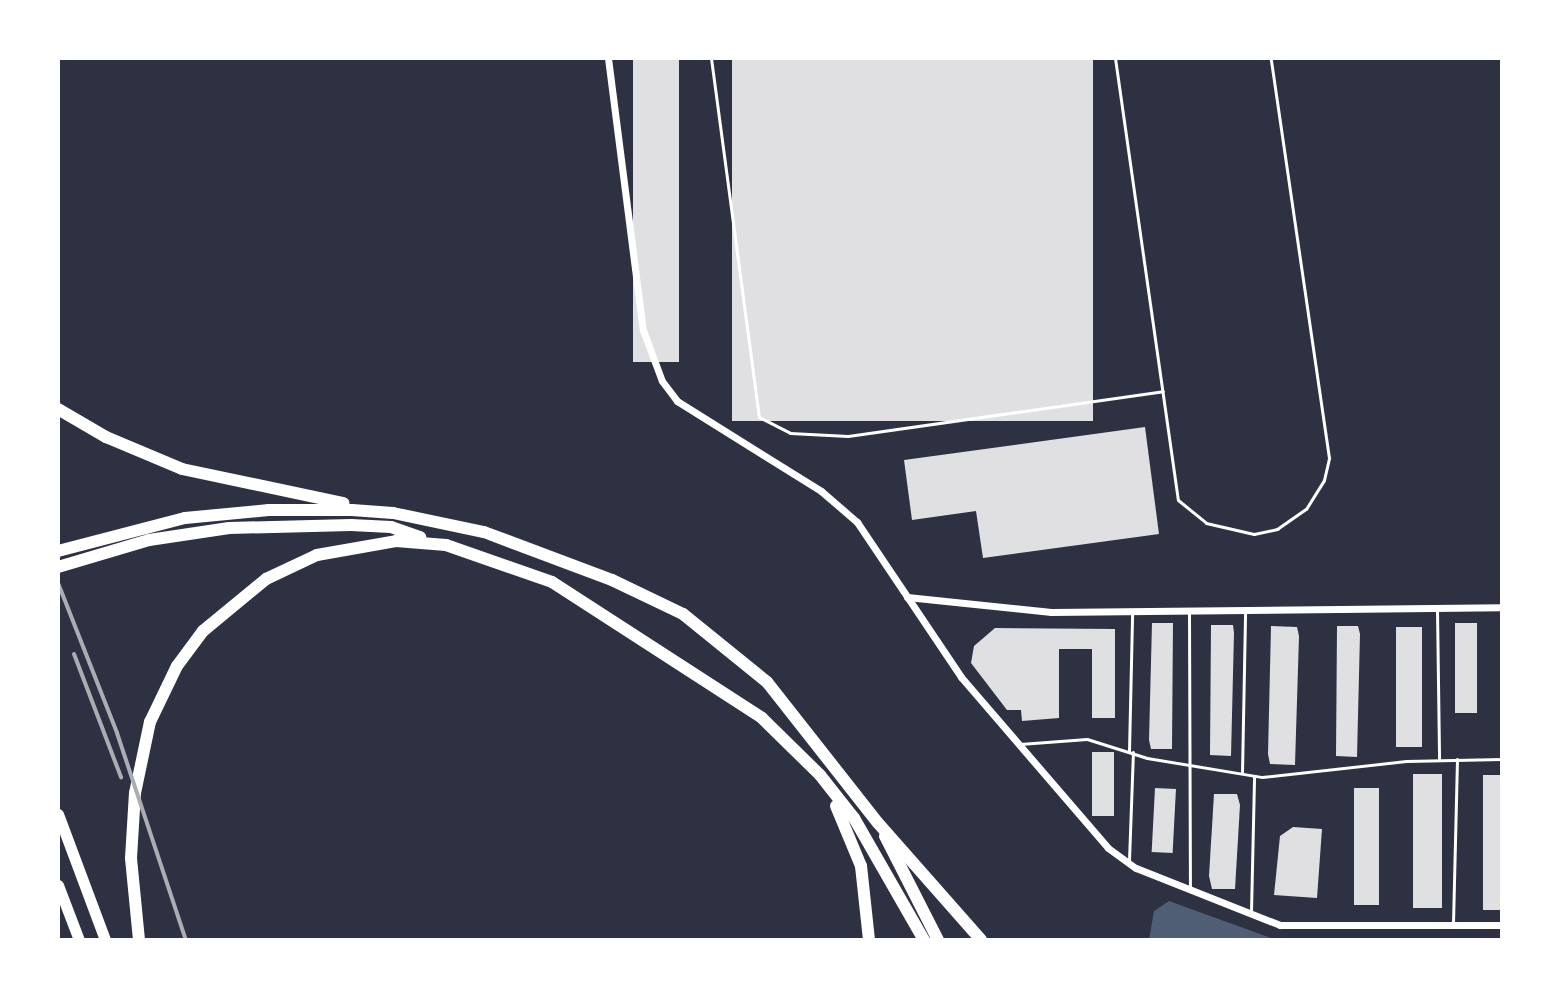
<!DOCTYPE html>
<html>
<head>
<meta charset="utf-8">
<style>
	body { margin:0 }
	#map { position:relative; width:1560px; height:998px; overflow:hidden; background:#2d3142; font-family:Lato,sans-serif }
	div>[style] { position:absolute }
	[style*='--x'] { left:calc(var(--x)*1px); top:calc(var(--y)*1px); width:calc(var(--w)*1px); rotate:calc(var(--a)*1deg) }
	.water>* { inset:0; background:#4f5d75 }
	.building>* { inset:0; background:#e0e0e3; transform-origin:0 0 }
	.service>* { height:3px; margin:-1.5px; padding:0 1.5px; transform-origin:1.5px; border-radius:1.5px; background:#fff }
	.minor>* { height:7px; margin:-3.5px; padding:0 3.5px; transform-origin:3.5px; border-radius:3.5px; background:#fff }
	.trunk>* { height:11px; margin:-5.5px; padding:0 5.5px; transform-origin:5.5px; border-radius:5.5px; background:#fff }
	.motorway>* { height:12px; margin:-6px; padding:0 6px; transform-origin:6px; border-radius:6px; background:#fff }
	.rail>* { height:4px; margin:-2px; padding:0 2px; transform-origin:2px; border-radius:2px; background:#abadb3 }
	span { translate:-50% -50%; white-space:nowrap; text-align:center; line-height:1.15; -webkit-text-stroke:6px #fff; paint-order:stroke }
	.frame { position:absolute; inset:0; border:60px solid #fff; pointer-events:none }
</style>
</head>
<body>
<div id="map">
	<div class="water">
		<i style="clip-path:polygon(1169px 901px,1271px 938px,1325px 940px,1149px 940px,1154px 911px)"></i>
	</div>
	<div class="building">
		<i style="left:633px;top:58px;width:46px;height:304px"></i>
		<i style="left:732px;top:58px;width:361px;height:363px"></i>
		<i style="clip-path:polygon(1145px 427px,1159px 534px,983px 558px,976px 511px,912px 520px,904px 460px)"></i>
		<i style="clip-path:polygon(1152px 623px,1173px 623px,1172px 749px,1151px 749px,1149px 740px)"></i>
		<i style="left:1455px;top:623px;width:22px;height:90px"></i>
		<i style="clip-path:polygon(1211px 625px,1233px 625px,1234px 633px,1231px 756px,1210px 755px)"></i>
		<i style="clip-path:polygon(1271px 626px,1297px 627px,1299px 636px,1295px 765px,1270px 764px,1268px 754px)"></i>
		<i style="clip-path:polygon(1337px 626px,1358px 626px,1360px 634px,1357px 757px,1336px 756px)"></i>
		<i style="left:1396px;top:627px;width:26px;height:120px"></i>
		<i style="clip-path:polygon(995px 628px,1115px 629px,1115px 718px,1092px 718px,1092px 649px,1059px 649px,1059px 718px,1022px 721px,1021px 710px,1007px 710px,971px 663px,974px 646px)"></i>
		<i style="left:1092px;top:752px;width:22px;height:64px"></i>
		<i style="left:1413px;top:774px;width:29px;height:134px"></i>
		<i style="left:1483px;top:775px;width:19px;height:135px"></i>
		<i style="left:1155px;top:788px;width:21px;height:64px;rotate:3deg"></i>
		<i style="left:1354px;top:788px;width:25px;height:117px"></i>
		<i style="clip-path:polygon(1214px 794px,1237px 794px,1240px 805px,1235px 889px,1212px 889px,1209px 876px)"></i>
		<i style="clip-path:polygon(1293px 827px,1322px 829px,1317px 898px,1274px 895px,1280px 836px)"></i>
	</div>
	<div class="service">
		<i style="--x:711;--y:58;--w:362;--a:82.4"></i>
		<i style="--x:759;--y:417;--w:35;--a:27"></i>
		<i style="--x:790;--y:433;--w:58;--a:3"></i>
		<i style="--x:848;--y:436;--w:318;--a:-8.1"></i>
		<i style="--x:1115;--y:58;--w:446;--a:81.9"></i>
		<i style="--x:1178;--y:500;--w:36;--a:39"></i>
		<i style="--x:1206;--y:523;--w:49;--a:12.9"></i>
		<i style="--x:1254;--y:534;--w:24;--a:-12"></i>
		<i style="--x:1277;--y:529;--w:35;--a:-35"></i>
		<i style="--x:1306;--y:509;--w:34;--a:-58"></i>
		<i style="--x:1324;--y:480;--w:23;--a:-77"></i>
		<i style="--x:1329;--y:458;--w:404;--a:-98.3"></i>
		<i style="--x:1437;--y:610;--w:149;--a:89.2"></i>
		<i style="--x:1189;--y:613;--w:276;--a:89.8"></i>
		<i style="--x:1020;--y:744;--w:67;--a:-4.3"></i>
		<i style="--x:1087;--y:739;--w:63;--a:17.6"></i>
		<i style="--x:1147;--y:758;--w:117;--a:9.4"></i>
		<i style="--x:1262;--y:777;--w:145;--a:-6.3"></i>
		<i style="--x:1406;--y:761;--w:96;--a:-1.2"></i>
		<i style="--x:1129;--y:751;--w:137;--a:-88.7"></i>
		<i style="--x:1242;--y:773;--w:161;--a:-88.9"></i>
		<i style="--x:1129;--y:860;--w:108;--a:-87.9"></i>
		<i style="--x:1251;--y:912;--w:136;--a:-88.7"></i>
		<i style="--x:1453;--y:923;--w:164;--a:-88.6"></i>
	</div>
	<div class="minor">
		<i style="--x:608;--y:58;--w:274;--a:82.7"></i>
		<i style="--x:643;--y:330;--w:54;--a:69.6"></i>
		<i style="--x:662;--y:381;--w:25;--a:53"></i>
		<i style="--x:677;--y:401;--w:170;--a:32"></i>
		<i style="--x:821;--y:491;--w:48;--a:40.7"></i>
		<i style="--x:857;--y:522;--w:187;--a:56.1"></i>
		<i style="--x:961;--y:677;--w:225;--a:49.3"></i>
		<i style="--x:1108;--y:848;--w:34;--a:36"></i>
		<i style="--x:1136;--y:868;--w:155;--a:21.6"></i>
		<i style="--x:1280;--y:925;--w:222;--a:0"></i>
		<i style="--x:907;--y:597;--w:145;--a:5.9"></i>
		<i style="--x:1051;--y:612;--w:451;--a:-0.6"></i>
	</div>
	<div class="trunk">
		<i style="--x:58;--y:814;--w:134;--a:69.5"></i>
		<i style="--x:58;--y:885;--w:59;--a:69.1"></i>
	</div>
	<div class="motorway">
		<i style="--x:58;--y:409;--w:56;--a:30.3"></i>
		<i style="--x:106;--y:437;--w:82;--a:22.8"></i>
		<i style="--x:182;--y:469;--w:165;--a:11.9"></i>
		<i style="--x:58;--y:551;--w:131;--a:-14.6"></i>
		<i style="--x:185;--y:518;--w:84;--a:-5.4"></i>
		<i style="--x:269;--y:510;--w:83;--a:0"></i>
		<i style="--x:352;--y:510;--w:41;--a:4.2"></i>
		<i style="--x:393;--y:513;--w:93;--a:11.8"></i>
		<i style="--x:484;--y:532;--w:137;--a:20.6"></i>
		<i style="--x:612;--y:580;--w:79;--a:25.6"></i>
		<i style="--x:683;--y:614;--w:108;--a:39"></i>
		<i style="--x:767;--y:682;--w:179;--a:51.8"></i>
		<i style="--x:878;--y:823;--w:156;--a:48.6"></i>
		<i style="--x:58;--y:567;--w:95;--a:-16.5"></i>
		<i style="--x:149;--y:540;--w:81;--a:-8.5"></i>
		<i style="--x:229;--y:528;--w:122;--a:-1.4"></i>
		<i style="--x:351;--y:525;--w:40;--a:2.9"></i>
		<i style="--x:391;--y:527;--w:31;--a:19"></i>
		<i style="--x:836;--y:806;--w:65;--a:67.4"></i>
		<i style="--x:861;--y:866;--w:74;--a:83.8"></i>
		<i style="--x:885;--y:836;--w:117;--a:63"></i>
		<i style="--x:139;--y:940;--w:82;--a:-95.6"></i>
		<i style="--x:131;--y:858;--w:65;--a:-86.5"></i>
		<i style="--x:135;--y:793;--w:73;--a:-78.1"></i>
		<i style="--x:150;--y:722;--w:62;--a:-64.3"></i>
		<i style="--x:177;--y:666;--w:44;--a:-53.4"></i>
		<i style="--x:203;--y:631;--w:82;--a:-39.5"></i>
		<i style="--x:266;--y:579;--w:56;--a:-25.2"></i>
		<i style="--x:317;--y:555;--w:80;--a:-10"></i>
		<i style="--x:396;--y:541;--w:50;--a:4.6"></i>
		<i style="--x:446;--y:545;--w:112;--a:19.2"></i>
		<i style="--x:552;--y:582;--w:250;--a:32.9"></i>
		<i style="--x:762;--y:718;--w:81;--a:44.5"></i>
		<i style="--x:820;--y:775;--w:55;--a:51.7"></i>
		<i style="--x:854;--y:818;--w:141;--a:60.2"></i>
	</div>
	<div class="rail">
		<i style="--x:58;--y:583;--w:161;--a:68.5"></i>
		<i style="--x:117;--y:733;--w:218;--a:71.6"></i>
		<i style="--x:74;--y:654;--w:132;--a:69.1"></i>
	</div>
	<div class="frame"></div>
</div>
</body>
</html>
